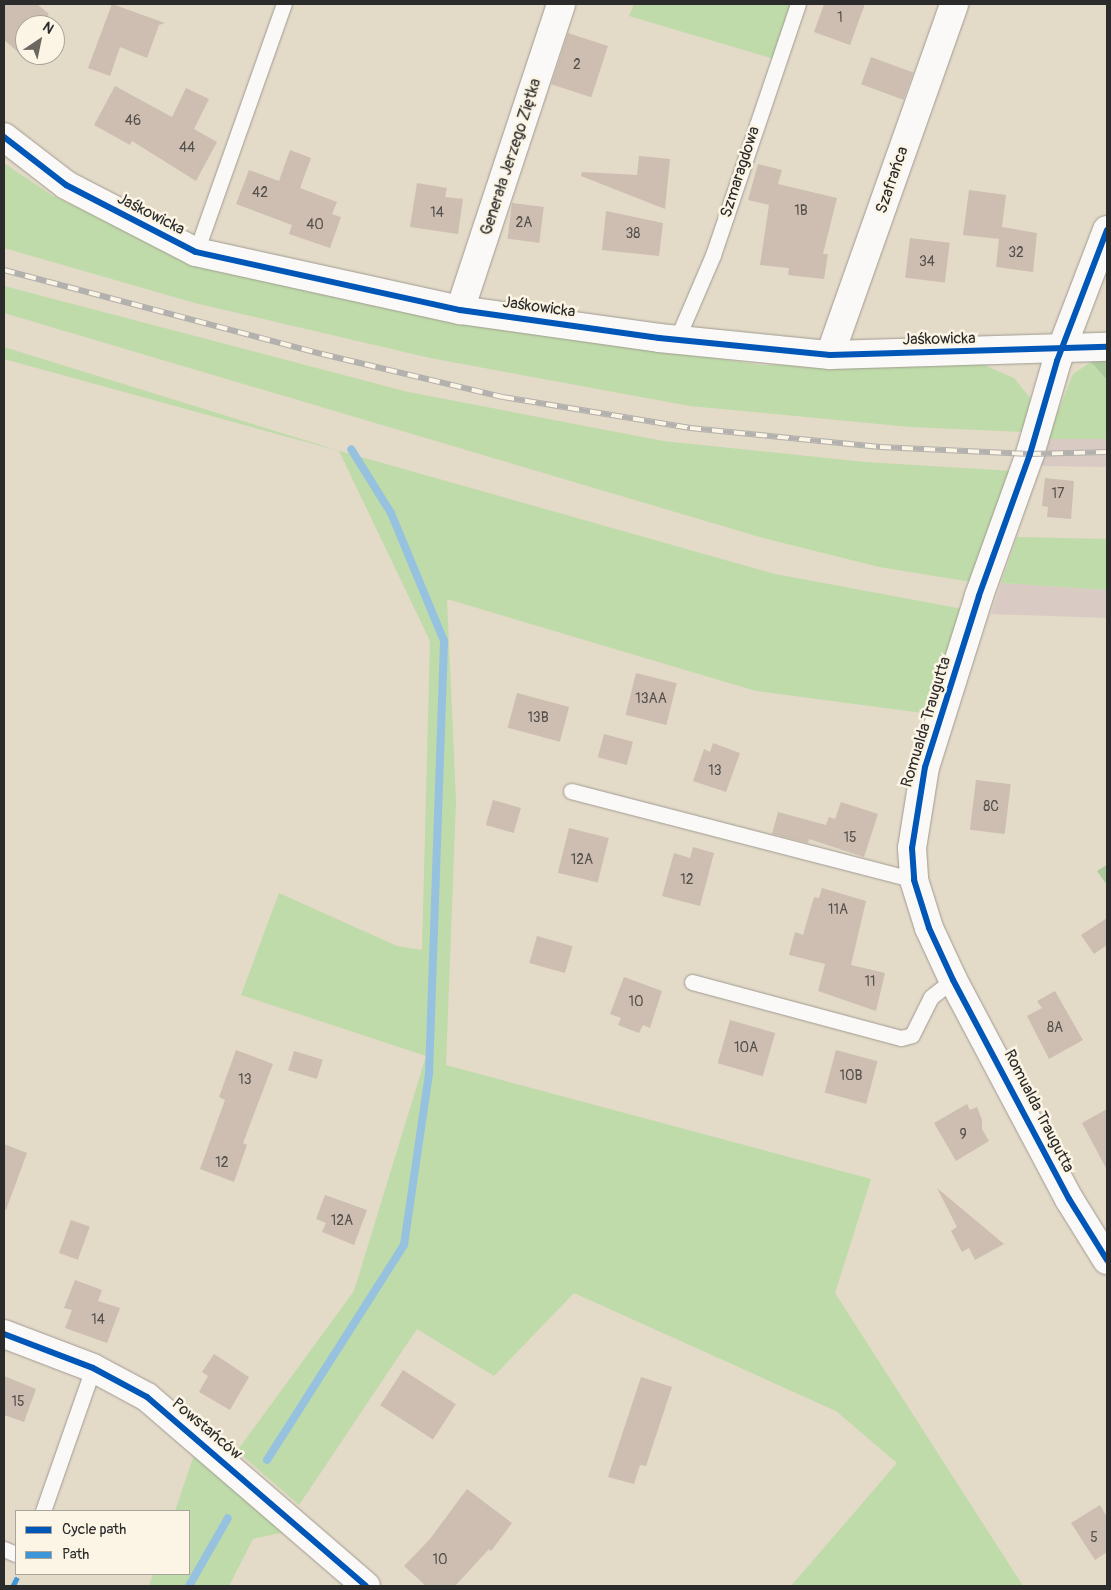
<!DOCTYPE html>
<html>
<head>
<meta charset="utf-8">
<style>
	body { margin:0 }
	#map { position:relative; width:1111px; height:1590px; overflow:hidden; background:#e3dac8; font-family:Pangolin,sans-serif }
	div>[style] { position:absolute }
	[style*='--x'] { left:calc(var(--x)*1px); top:calc(var(--y)*1px); width:calc(var(--w)*1px); rotate:calc(var(--a)*1deg) }
	.industrial>* { inset:0; background:#d9cbc3 }
	.green>* { inset:0; background:#bfdba9 }
	.forest>* { inset:0; background:#adca9d }
	.stream>* { height:8px; margin:-4px; padding:0 4px; transform-origin:4px; border-radius:4px; background:#96c2e0 }
	.building>* { inset:0; background:#cebeb1; transform-origin:0 0 }
	.roads { filter:drop-shadow(0 0 1px #a09b91) drop-shadow(0 0 1px #a09b91) }
	.service>* { height:15px; margin:-7.5px; padding:0 7.5px; transform-origin:7.5px; border-radius:7.5px; background:#fbf9f7 }
	.minor>* { height:28px; margin:-14px; padding:0 14px; transform-origin:14px; border-radius:14px; background:#fbf9f7 }
	.tertiary>* { height:28px; margin:-14px; padding:0 14px; transform-origin:14px; border-radius:14px; background:#fbf9f7 }
	.rail>* { height:5.5px; margin-top:-2.75px; transform-origin:0; background:repeating-linear-gradient(90deg,#fcf5e5 0 11px,#b3b1ae 0 22px); box-sizing:border-box; border-block:1px solid #b3b1ae }
	.quiet>* { height:5px; margin-top:-2.5px; transform-origin:0; background:repeating-linear-gradient(90deg,#3c96d7 0 10px,transparent 0 15px) }
	.cycleway>* { height:6px; margin:-3px; padding:0 3px; transform-origin:3px; border-radius:3px; background:#0057b8 }
	span { translate:-50% -50%; white-space:nowrap; text-align:center; line-height:1.15; -webkit-text-stroke:5px #fcf5e5; paint-order:stroke }
	.number-label { font-size:14px; color:#54504c }
	.number-label span { -webkit-text-stroke-width:0 }
	.street-label { font-size:16px; color:#2b2b2b }
	.frame { position:absolute; inset:0; border:5px solid #2b2b2b; pointer-events:none }
	.legend { position:absolute; left:15px; top:1510px; width:175px; height:65px; box-sizing:border-box; background:#fcf5e5; border:1px solid #a8a49b; margin:0; padding:6px 9px; list-style:none; font-size:15px; color:#2b2b2b }
	.legend li { display:flex; align-items:center; gap:10px; height:25px }
	.legend b { width:25px; border:1px solid #a8a49b }
	.north { position:absolute; left:15px; top:15px; width:50px; height:50px; box-sizing:border-box; background:#fcf5e5; border:1px solid #a8a49b; border-radius:50%; rotate:34deg; font-size:14px; font-weight:700; line-height:20px; text-align:center; color:#2b2b2b }
	.north::after { content:''; display:block; margin:auto; width:18px; height:22px; background:#6b6862; clip-path:polygon(50% 0,100% 100%,50% 72%,0 100%) }
</style>
</head>
<body>
<div id="map">
	<div class="industrial">
		<i style="clip-path:polygon(1047px 439px,1107px 439px,1107px 467px,1039px 466px)"></i>
		<i style="clip-path:polygon(1001px 583px,1107px 590px,1107px 618px,991px 614px)"></i>
	</div>
	<div class="green">
		<i style="clip-path:polygon(634px 4px,805px 4px,784px 62px,629px 16px)"></i>
		<i style="clip-path:polygon(4px 163px,53px 196px,192px 262px,452px 321px,762px 365px,979px 363px,1014px 378px,1031px 399px,1025px 432px,910px 427px,690px 406px,430px 358px,195px 303px,4px 248px)"></i>
		<i style="clip-path:polygon(4px 286px,408px 392px,663px 441px,865px 462px,1013px 471px,972px 582px,879px 567px,763px 538px,4px 313px)"></i>
		<i style="clip-path:polygon(4px 347px,340px 451px,775px 574px,963px 609px,923px 713px,756px 691px,447px 599px,456px 801px,446px 1065px,871px 1179px,835px 1293px,1023px 1586px,791px 1586px,897px 1463px,836px 1411px,574px 1293px,494px 1376px,417px 1329px,299px 1505px,237px 1451px,354px 1291px,426px 1056px,241px 995px,279px 893px,397px 946px,422px 950px,430px 641px,339px 451px,4px 359px)"></i>
		<i style="clip-path:polygon(1091px 362px,1107px 380px,1107px 439px,1047px 439px,1073px 374px)"></i>
		<i style="clip-path:polygon(1017px 537px,1107px 539px,1107px 590px,1001px 583px)"></i>
		<i style="clip-path:polygon(195px 1452px,284px 1532px,253px 1539px,229px 1586px,149px 1586px,153px 1574px,189px 1574px,189px 1511px,175px 1511px)"></i>
	</div>
	<div class="forest">
		<i style="clip-path:polygon(1107px 361px,1107px 380px,1091px 362px)"></i>
		<i style="clip-path:polygon(1107px 865px,1107px 885px,1097px 871px)"></i>
	</div>
	<div class="stream">
		<i style="--x:267;--y:1460;--w:255;--a:-57.5"></i>
		<i style="--x:404;--y:1245;--w:174;--a:-81.7"></i>
		<i style="--x:429;--y:1073;--w:432;--a:-88"></i>
		<i style="--x:444;--y:641;--w:139;--a:-112.5"></i>
		<i style="--x:391;--y:513;--w:75;--a:-122"></i>
		<i style="--x:189;--y:1586;--w:78;--a:-60.2"></i>
	</div>
	<div class="building">
		<i style="clip-path:polygon(4px 4px,37px 4px,49px 14px,40px 25px,25px 25px,25px 58px,4px 40px)"></i>
		<i style="clip-path:polygon(112px 4px,165px 23px,159px 25px,147px 58px,120px 47px,110px 76px,88px 68px)"></i>
		<i style="clip-path:polygon(824px 4px,865px 4px,850px 45px,814px 32px)"></i>
		<i style="left:568px;top:33px;width:42px;height:54px;rotate:18deg"></i>
		<i style="left:871px;top:57px;width:45px;height:29px;rotate:20deg"></i>
		<i style="clip-path:polygon(115px 86px,172px 117px,186px 88px,209px 99px,194px 129px,217px 142px,196px 181px,132px 141px,130px 145px,94px 125px)"></i>
		<i style="clip-path:polygon(290px 150px,311px 158px,300px 188px,337px 202px,332px 214px,341px 217px,330px 248px,289px 234px,292px 225px,236px 204px,249px 170px,279px 181px)"></i>
		<i style="clip-path:polygon(639px 156px,670px 159px,665px 209px,581px 176px,582px 172px,637px 175px)"></i>
		<i style="clip-path:polygon(758px 164px,782px 170px,778px 184px,837px 198px,823px 254px,828px 254px,824px 279px,788px 275px,789px 268px,760px 265px,769px 205px,748px 200px)"></i>
		<i style="clip-path:polygon(417px 183px,447px 188px,445px 197px,463px 199px,458px 234px,410px 227px)"></i>
		<i style="clip-path:polygon(969px 190px,1006px 195px,1002px 227px,1037px 233px,1033px 272px,996px 267px,999px 239px,963px 235px)"></i>
		<i style="left:512px;top:203px;width:32px;height:36px;rotate:7deg"></i>
		<i style="clip-path:polygon(606px 211px,663px 223px,659px 256px,602px 250px)"></i>
		<i style="left:910px;top:238px;width:40px;height:40px;rotate:7deg"></i>
		<i style="clip-path:polygon(1045px 478px,1074px 481px,1071px 519px,1047px 517px,1048px 507px,1042px 506px)"></i>
		<i style="left:636px;top:673px;width:42px;height:43px;rotate:14deg"></i>
		<i style="left:517px;top:693px;width:54px;height:36px;rotate:15deg"></i>
		<i style="left:604px;top:734px;width:30px;height:24px;rotate:15deg"></i>
		<i style="clip-path:polygon(713px 743px,740px 753px,726px 792px,693px 781px,704px 749px,710px 752px)"></i>
		<i style="left:976px;top:780px;width:35px;height:50px;rotate:7deg"></i>
		<i style="left:493px;top:800px;width:29px;height:26px;rotate:16deg"></i>
		<i style="clip-path:polygon(841px 802px,878px 814px,864px 857px,809px 839px,808px 843px,772px 834px,778px 812px,826px 825px,829px 817px,835px 819px)"></i>
		<i style="left:569px;top:828px;width:41px;height:46px;rotate:14deg"></i>
		<i style="clip-path:polygon(693px 847px,714px 853px,700px 906px,662px 896px,674px 853px,690px 858px)"></i>
		<i style="clip-path:polygon(822px 888px,866px 901px,851px 965px,885px 973px,876px 1011px,818px 991px,825px 964px,789px 955px,795px 932px,803px 935px,814px 897px,819px 898px)"></i>
		<i style="clip-path:polygon(1107px 918px,1107px 945px,1094px 954px,1081px 935px)"></i>
		<i style="left:537px;top:936px;width:37px;height:28px;rotate:16deg"></i>
		<i style="clip-path:polygon(624px 977px,662px 991px,650px 1028px,643px 1025px,639px 1033px,618px 1025px,621px 1018px,610px 1014px)"></i>
		<i style="clip-path:polygon(1055px 991px,1083px 1040px,1049px 1059px,1027px 1016px,1042px 1008px,1037px 1001px)"></i>
		<i style="left:730px;top:1020px;width:47px;height:45px;rotate:16deg"></i>
		<i style="clip-path:polygon(236px 1050px,273px 1064px,243px 1143px,247px 1145px,234px 1182px,200px 1169px,225px 1100px,219px 1097px)"></i>
		<i style="left:836px;top:1050px;width:43px;height:44px;rotate:15deg"></i>
		<i style="left:294px;top:1051px;width:30px;height:20px;rotate:17deg"></i>
		<i style="clip-path:polygon(967px 1104px,970px 1110px,977px 1107px,982px 1120px,982px 1129px,989px 1141px,956px 1161px,934px 1123px)"></i>
		<i style="clip-path:polygon(1107px 1109px,1107px 1170px,1082px 1123px)"></i>
		<i style="clip-path:polygon(4px 1144px,27px 1153px,6px 1210px,4px 1209px)"></i>
		<i style="clip-path:polygon(937px 1188px,1004px 1244px,975px 1260px,969px 1248px,962px 1252px,951px 1231px,957px 1227px)"></i>
		<i style="clip-path:polygon(325px 1195px,367px 1210px,354px 1245px,322px 1232px,326px 1223px,316px 1219px)"></i>
		<i style="left:71px;top:1220px;width:20px;height:35px;rotate:20deg"></i>
		<i style="clip-path:polygon(75px 1280px,102px 1290px,98px 1301px,120px 1308px,107px 1343px,65px 1328px,72px 1310px,64px 1308px)"></i>
		<i style="clip-path:polygon(214px 1354px,249px 1377px,230px 1410px,199px 1392px,208px 1376px,202px 1372px)"></i>
		<i style="left:403px;top:1370px;width:63px;height:42px;rotate:33deg"></i>
		<i style="clip-path:polygon(4px 1376px,36px 1389px,24px 1422px,4px 1415px)"></i>
		<i style="clip-path:polygon(641px 1377px,672px 1387px,646px 1466px,640px 1465px,634px 1484px,608px 1477px)"></i>
		<i style="clip-path:polygon(467px 1489px,512px 1523px,491px 1551px,489px 1549px,455px 1586px,426px 1586px,404px 1566px,430px 1539px)"></i>
		<i style="clip-path:polygon(1100px 1505px,1107px 1517px,1107px 1552px,1095px 1560px,1071px 1523px)"></i>
	</div>
	<div class="roads">
		<div class="service">
			<i style="--x:196;--y:252;--w:263;--a:-70.5"></i>
			<i style="--x:677;--y:339;--w:91;--a:-66.8"></i>
			<i style="--x:713;--y:255;--w:265;--a:-71.3"></i>
			<i style="--x:571;--y:791;--w:354;--a:14.5"></i>
			<i style="--x:692;--y:982;--w:216;--a:15"></i>
			<i style="--x:901;--y:1038;--w:11;--a:-15"></i>
			<i style="--x:912;--y:1035;--w:42;--a:-63.4"></i>
			<i style="--x:931;--y:997;--w:28;--a:-38"></i>
			<i style="--x:43;--y:1511;--w:151;--a:-70.7"></i>
			<i style="--x:4;--y:1549;--w:13;--a:23"></i>
		</div>
		<div class="minor">
			<i style="--x:1107;--y:230;--w:140;--a:110.9"></i>
			<i style="--x:1057;--y:361;--w:97;--a:106.2"></i>
			<i style="--x:1030;--y:454;--w:151;--a:109.8"></i>
			<i style="--x:979;--y:596;--w:179;--a:107.5"></i>
			<i style="--x:925;--y:767;--w:82;--a:99.1"></i>
			<i style="--x:912;--y:848;--w:32;--a:86"></i>
			<i style="--x:914;--y:880;--w:50;--a:72.6"></i>
			<i style="--x:929;--y:928;--w:57;--a:65.2"></i>
			<i style="--x:953;--y:980;--w:248;--a:62.1"></i>
			<i style="--x:1069;--y:1199;--w:72;--a:58.1"></i>
			<i style="--x:460;--y:310;--w:322;--a:-71.7"></i>
			<i style="--x:830;--y:355;--w:372;--a:-70.5"></i>
			<i style="--x:4;--y:1334;--w:95;--a:20.9"></i>
			<i style="--x:93;--y:1368;--w:61;--a:28.2"></i>
			<i style="--x:147;--y:1397;--w:289;--a:40.8"></i>
		</div>
		<div class="tertiary">
			<i style="--x:4;--y:137;--w:78;--a:37.7"></i>
			<i style="--x:66;--y:185;--w:146;--a:27.3"></i>
			<i style="--x:196;--y:252;--w:270;--a:12.4"></i>
			<i style="--x:460;--y:310;--w:201;--a:8"></i>
			<i style="--x:659;--y:338;--w:172;--a:5.7"></i>
			<i style="--x:830;--y:355;--w:277;--a:-1.7"></i>
		</div>
	</div>
	<div class="rail">
		<i style="--x:4;--y:270;--w:329;--a:14.8"></i>
		<i style="--x:322;--y:354;--w:186;--a:13.4"></i>
		<i style="--x:503;--y:397;--w:190;--a:9.4"></i>
		<i style="--x:690;--y:428;--w:191;--a:5.7"></i>
		<i style="--x:880;--y:447;--w:150;--a:2.7"></i>
		<i style="--x:1030;--y:454;--w:77;--a:-1.5"></i>
	</div>
	<div class="quiet">
		<i style="--x:13;--y:1586;--w:13;--a:-63"></i>
	</div>
	<div class="cycleway">
		<i style="--x:4;--y:137;--w:78;--a:37.7"></i>
		<i style="--x:66;--y:185;--w:146;--a:27.3"></i>
		<i style="--x:196;--y:252;--w:270;--a:12.4"></i>
		<i style="--x:460;--y:310;--w:201;--a:8"></i>
		<i style="--x:659;--y:338;--w:172;--a:5.7"></i>
		<i style="--x:830;--y:355;--w:277;--a:-1.7"></i>
		<i style="--x:1107;--y:230;--w:140;--a:110.9"></i>
		<i style="--x:1057;--y:361;--w:97;--a:106.2"></i>
		<i style="--x:1030;--y:454;--w:151;--a:109.8"></i>
		<i style="--x:979;--y:596;--w:179;--a:107.5"></i>
		<i style="--x:925;--y:767;--w:82;--a:99.1"></i>
		<i style="--x:912;--y:848;--w:32;--a:86"></i>
		<i style="--x:914;--y:880;--w:50;--a:72.6"></i>
		<i style="--x:929;--y:928;--w:57;--a:65.2"></i>
		<i style="--x:953;--y:980;--w:248;--a:62.1"></i>
		<i style="--x:1069;--y:1199;--w:72;--a:58.1"></i>
		<i style="--x:4;--y:1334;--w:95;--a:20.9"></i>
		<i style="--x:93;--y:1368;--w:61;--a:28.2"></i>
		<i style="--x:147;--y:1397;--w:289;--a:40.8"></i>
	</div>
	<div class="number-label">
		<span style="left:840px;top:18px">1</span>
		<span style="left:577px;top:65px">2</span>
		<span style="left:133px;top:121px">46</span>
		<span style="left:187px;top:148px">44</span>
		<span style="left:260px;top:193px">42</span>
		<span style="left:801px;top:211px">1B</span>
		<span style="left:437px;top:213px">14</span>
		<span style="left:524px;top:223px">2A</span>
		<span style="left:315px;top:225px">40</span>
		<span style="left:633px;top:234px">38</span>
		<span style="left:1016px;top:253px">32</span>
		<span style="left:927px;top:262px">34</span>
		<span style="left:1058px;top:494px">17</span>
		<span style="left:651px;top:699px">13AA</span>
		<span style="left:538px;top:718px">13B</span>
		<span style="left:715px;top:771px">13</span>
		<span style="left:991px;top:807px">8C</span>
		<span style="left:850px;top:838px">15</span>
		<span style="left:582px;top:860px">12A</span>
		<span style="left:687px;top:880px">12</span>
		<span style="left:838px;top:910px">11A</span>
		<span style="left:870px;top:982px">11</span>
		<span style="left:636px;top:1002px">10</span>
		<span style="left:1055px;top:1028px">8A</span>
		<span style="left:746px;top:1048px">10A</span>
		<span style="left:851px;top:1076px">10B</span>
		<span style="left:245px;top:1080px">13</span>
		<span style="left:963px;top:1135px">9</span>
		<span style="left:222px;top:1163px">12</span>
		<span style="left:342px;top:1221px">12A</span>
		<span style="left:98px;top:1320px">14</span>
		<span style="left:18px;top:1402px">15</span>
		<span style="left:1094px;top:1538px">5</span>
		<span style="left:440px;top:1560px">10</span>
	</div>
	<div class="street-label">
		<span style="left:511px;top:157px;rotate:-72deg">Generała Jerzego Ziętka</span>
		<span style="left:740px;top:172px;rotate:-72deg">Szmaragdowa</span>
		<span style="left:892px;top:180px;rotate:-71deg">Szafrańca</span>
		<span style="left:151px;top:214px;rotate:27deg">Jaśkowicka</span>
		<span style="left:539px;top:307px;rotate:8deg">Jaśkowicka</span>
		<span style="left:939px;top:339px;rotate:-1deg">Jaśkowicka</span>
		<span style="left:926px;top:722px;rotate:-73deg">Romualda Traugutta</span>
		<span style="left:1039px;top:1111px;rotate:63deg">Romualda Traugutta</span>
		<span style="left:207px;top:1429px;rotate:40deg">Powstańców</span>
	</div>
	<div class="frame"></div>
	<ul class="legend">
	<li><b style="height:6px;background:#0057b8"></b>Cycle path</li>
	<li><b style="height:6px;background:#3c96d7"></b>Path</li>
	</ul>
	<div class="north">N</div>
</div>
</body>
</html>
